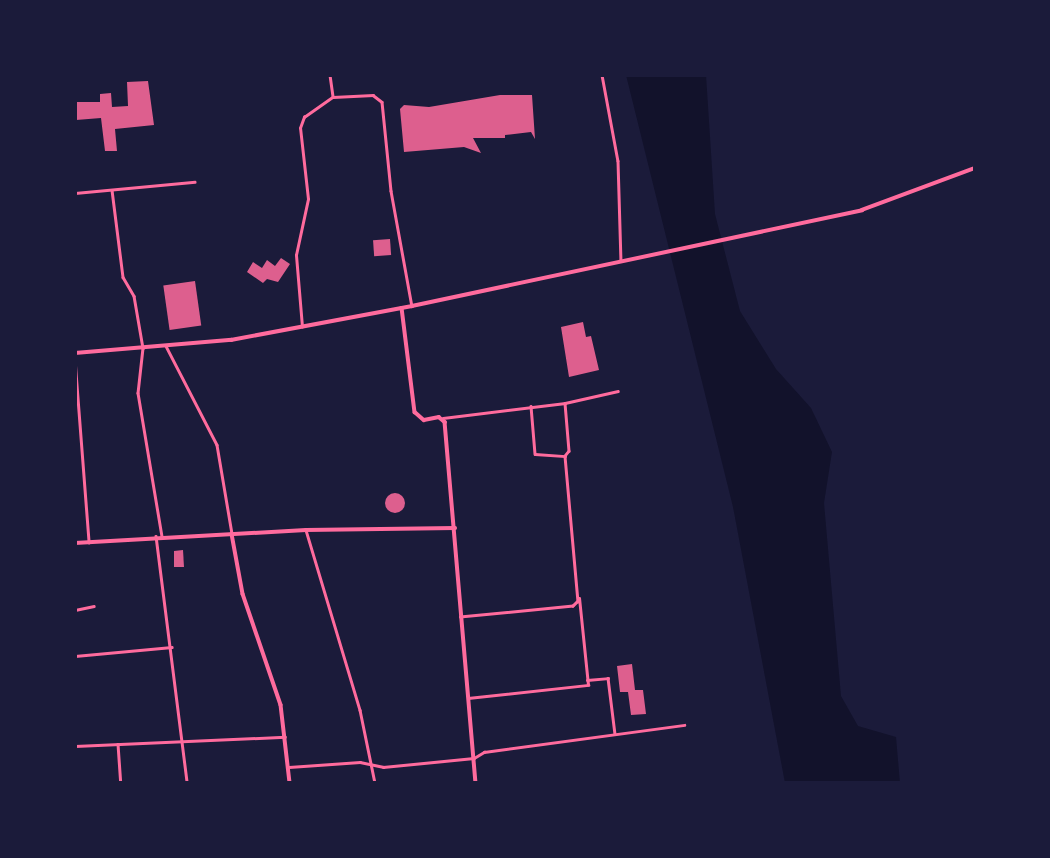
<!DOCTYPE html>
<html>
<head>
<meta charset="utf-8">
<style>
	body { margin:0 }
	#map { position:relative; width:1050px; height:858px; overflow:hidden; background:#1b1b3a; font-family:Overpass,sans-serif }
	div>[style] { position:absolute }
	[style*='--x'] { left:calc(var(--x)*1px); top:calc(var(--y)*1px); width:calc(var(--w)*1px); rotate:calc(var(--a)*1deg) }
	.water>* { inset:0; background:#12122b }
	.building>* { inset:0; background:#dd5f8e; transform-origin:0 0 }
	.round { border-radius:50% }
	.minor>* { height:2.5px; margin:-1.25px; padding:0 1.25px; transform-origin:1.25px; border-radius:1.25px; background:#ff6b9d }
	.tertiary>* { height:3.5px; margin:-1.75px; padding:0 1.75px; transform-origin:1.75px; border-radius:1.75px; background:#ff6b9d }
	.secondary>* { height:3.5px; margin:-1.75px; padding:0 1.75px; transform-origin:1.75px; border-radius:1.75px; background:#ff6b9d }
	span { translate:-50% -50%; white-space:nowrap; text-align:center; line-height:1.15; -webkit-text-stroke:7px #1b1b3a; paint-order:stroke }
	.frame { position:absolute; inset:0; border:77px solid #1b1b3a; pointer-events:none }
</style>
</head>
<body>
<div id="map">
	<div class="water">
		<i style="clip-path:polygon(626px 75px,706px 75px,715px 214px,740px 311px,776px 369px,811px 408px,832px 452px,824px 503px,841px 696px,858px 726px,896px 737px,900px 783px,785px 783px,733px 507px)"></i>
	</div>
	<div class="building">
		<i style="clip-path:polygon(148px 81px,154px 125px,115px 129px,117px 151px,105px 151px,101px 118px,76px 120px,75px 102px,100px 102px,100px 94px,111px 93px,112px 107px,128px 106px,127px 82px)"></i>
		<i style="clip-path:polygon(500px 95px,532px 95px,535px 139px,531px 132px,505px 135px,505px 138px,473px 138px,481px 153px,464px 147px,404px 152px,400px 109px,404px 105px,429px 107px)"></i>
		<i style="left:390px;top:239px;width:16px;height:17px;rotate:86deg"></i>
		<i style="clip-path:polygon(281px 258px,290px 264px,278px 282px,267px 279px,263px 283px,247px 272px,253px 262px,262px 268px,267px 260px,275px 266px)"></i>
		<i style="left:195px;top:281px;width:45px;height:32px;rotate:82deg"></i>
		<i style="clip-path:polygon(583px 322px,586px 337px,591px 336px,599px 370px,569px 377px,561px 327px)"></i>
		<i class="round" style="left:385px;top:493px;width:20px;height:20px"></i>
		<i style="clip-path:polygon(183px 550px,184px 567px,174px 567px,174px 551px)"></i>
		<i style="clip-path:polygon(632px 664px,635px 690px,643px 690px,646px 714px,631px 715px,628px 692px,620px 692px,617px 666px)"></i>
	</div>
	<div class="minor">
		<i style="--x:330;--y:75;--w:22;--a:82"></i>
		<i style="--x:333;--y:97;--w:40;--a:-2.9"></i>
		<i style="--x:373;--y:95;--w:11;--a:38"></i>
		<i style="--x:382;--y:102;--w:89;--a:84.2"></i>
		<i style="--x:391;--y:191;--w:117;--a:79.7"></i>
		<i style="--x:602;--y:75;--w:87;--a:79.5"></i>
		<i style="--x:618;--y:161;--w:100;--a:88.3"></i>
		<i style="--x:112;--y:190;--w:88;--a:82.8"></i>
		<i style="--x:123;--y:277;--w:22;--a:60"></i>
		<i style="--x:134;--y:296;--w:53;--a:80.2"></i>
		<i style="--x:143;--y:348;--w:45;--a:96.3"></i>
		<i style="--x:138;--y:393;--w:145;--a:80.5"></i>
		<i style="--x:75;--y:193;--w:120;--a:-5.3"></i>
		<i style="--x:302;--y:327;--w:72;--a:-94.8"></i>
		<i style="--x:296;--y:255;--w:57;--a:-77.9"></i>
		<i style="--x:308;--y:199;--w:71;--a:-96.4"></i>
		<i style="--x:300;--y:128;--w:12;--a:-70"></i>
		<i style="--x:304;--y:117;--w:35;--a:-35"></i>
		<i style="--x:166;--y:346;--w:111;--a:62.7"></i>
		<i style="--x:217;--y:445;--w:90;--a:80.4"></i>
		<i style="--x:75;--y:359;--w:184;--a:85.6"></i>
		<i style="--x:565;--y:403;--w:54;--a:-12.8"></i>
		<i style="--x:531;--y:406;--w:48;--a:85.2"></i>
		<i style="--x:535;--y:454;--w:30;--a:4"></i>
		<i style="--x:443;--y:418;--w:123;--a:-7"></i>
		<i style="--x:565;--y:403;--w:48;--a:85.2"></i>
		<i style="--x:569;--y:451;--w:6;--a:129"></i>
		<i style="--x:565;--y:456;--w:146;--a:84.9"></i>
		<i style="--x:578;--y:601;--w:7;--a:135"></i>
		<i style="--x:573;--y:606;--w:113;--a:174.4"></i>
		<i style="--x:306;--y:530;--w:188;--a:73.3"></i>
		<i style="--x:360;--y:710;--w:75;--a:78.4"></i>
		<i style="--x:156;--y:536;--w:249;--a:82.8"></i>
		<i style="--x:75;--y:610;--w:19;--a:-12"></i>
		<i style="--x:75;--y:656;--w:97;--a:-5.3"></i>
		<i style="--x:587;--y:680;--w:21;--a:-5"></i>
		<i style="--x:608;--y:678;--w:56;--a:82.9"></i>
		<i style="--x:468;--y:698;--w:121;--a:-6.2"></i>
		<i style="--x:588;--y:685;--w:87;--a:-95.9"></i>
		<i style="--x:118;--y:744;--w:39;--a:86"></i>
		<i style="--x:75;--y:746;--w:210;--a:-2.5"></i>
		<i style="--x:289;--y:767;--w:71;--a:-4"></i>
		<i style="--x:360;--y:762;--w:24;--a:12"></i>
		<i style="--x:383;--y:767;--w:91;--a:-5.6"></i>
		<i style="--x:474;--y:758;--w:12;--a:-31"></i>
		<i style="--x:484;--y:752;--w:202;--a:-7.7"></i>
	</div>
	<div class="tertiary">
		<i style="--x:402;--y:308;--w:105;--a:82.9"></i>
		<i style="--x:415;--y:412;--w:12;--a:42"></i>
		<i style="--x:424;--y:420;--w:15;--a:-11"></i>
		<i style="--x:439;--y:417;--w:8;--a:40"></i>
		<i style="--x:445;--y:422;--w:362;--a:85.1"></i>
		<i style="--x:232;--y:534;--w:61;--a:79.6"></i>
		<i style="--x:243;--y:594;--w:117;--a:71.1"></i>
		<i style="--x:281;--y:705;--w:79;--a:83.4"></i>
		<i style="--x:75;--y:543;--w:231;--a:-3.2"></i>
		<i style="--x:306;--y:530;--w:149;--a:-0.8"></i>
	</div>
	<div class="secondary">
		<i style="--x:75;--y:353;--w:157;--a:-4.8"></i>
		<i style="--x:231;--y:340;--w:184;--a:-10.6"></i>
		<i style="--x:412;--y:306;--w:460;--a:-12"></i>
		<i style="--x:862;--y:210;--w:121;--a:-20.4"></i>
	</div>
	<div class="frame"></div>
</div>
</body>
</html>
